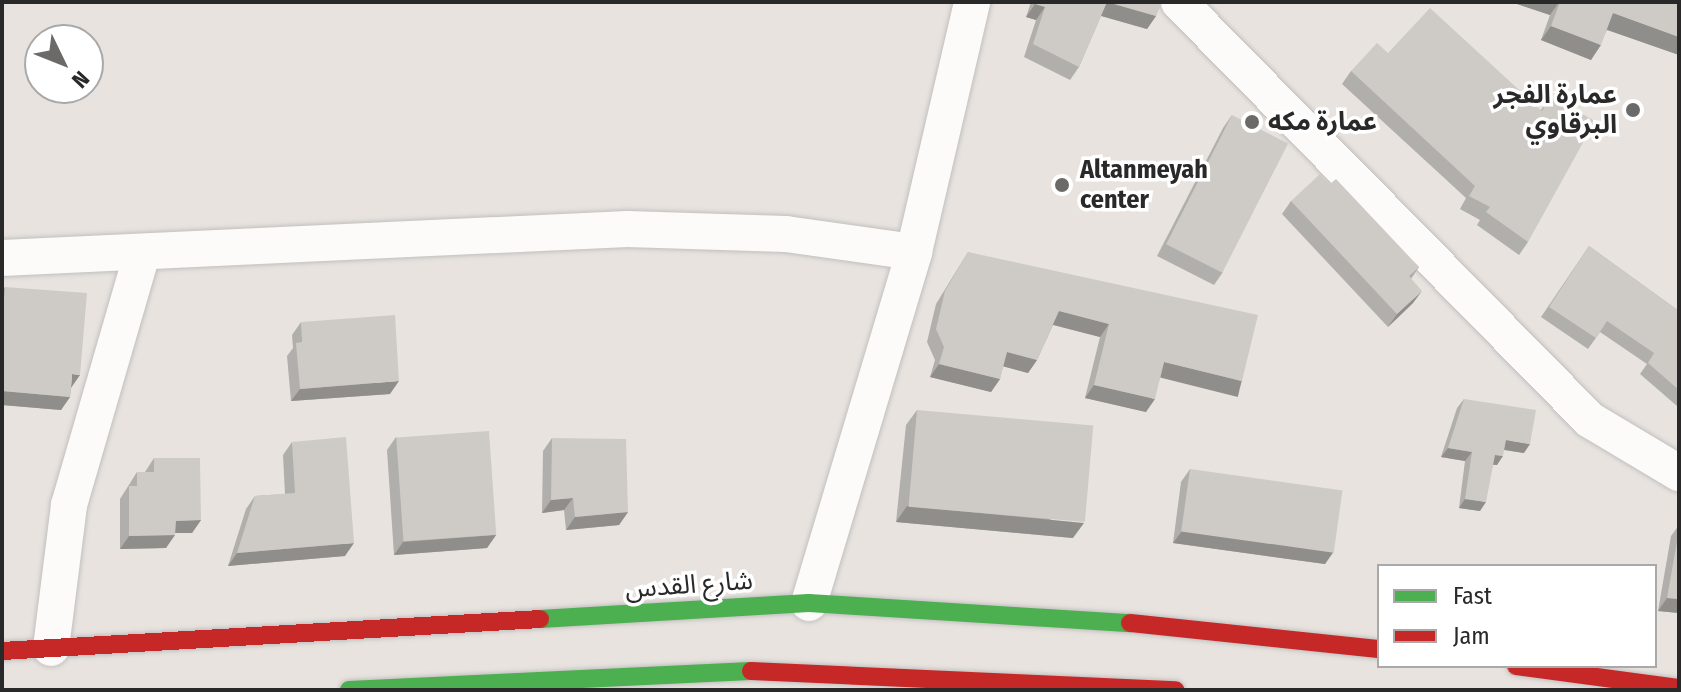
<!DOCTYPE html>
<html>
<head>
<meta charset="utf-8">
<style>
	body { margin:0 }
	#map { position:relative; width:1681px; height:692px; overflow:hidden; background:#e8e3de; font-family:"Fira Sans Condensed","Noto Sans Arabic",sans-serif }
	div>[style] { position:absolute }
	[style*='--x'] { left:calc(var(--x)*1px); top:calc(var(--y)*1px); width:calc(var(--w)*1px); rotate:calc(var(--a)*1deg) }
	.roads { filter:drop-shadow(0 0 2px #c1c0c0) drop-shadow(0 0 2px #c1c0c0) }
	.street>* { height:36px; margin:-18px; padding:0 18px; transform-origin:18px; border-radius:18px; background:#fcfbfa }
	.fast>* { height:18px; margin:-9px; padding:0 9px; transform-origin:9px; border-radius:9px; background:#4caf50 }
	.jam>* { height:18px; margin:-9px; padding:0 9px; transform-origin:9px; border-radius:9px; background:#c62828 }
	.wall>* { inset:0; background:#b1afab }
	.shaded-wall>* { inset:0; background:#908e8b; transform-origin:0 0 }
	.building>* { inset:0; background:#cecbc7; transform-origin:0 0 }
	.dots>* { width:22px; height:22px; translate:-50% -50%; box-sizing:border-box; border:4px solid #fff; border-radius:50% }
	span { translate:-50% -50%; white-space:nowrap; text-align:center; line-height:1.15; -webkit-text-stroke:7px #fff; paint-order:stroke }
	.poi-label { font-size:26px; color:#292929; font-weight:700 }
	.right { translate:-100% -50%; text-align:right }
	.left { translate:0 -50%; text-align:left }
	.street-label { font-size:26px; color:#292929 }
	.frame { position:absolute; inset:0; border:4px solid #292929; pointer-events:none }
	.legend { position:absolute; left:1377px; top:564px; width:280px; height:104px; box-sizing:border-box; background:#fff; border:2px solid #a9a9a9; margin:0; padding:10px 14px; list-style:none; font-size:24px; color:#292929 }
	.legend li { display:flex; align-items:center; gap:16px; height:40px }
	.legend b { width:40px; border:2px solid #a9a9a9 }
	.north { position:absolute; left:24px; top:24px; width:80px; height:80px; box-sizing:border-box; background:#fff; border:2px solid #a9a9a9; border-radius:50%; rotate:133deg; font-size:22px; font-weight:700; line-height:32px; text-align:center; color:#292929 }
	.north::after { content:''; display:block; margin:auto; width:28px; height:36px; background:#6c6a68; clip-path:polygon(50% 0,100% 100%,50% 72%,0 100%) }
</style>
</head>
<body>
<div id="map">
	<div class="roads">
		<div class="street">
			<i style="--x:1179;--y:2;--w:586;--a:45.48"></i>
			<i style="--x:1590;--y:420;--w:104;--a:30.8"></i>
			<i style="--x:2;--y:258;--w:626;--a:-2.66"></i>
			<i style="--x:627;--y:229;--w:159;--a:1.8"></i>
			<i style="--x:786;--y:234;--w:129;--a:8"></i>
			<i style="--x:914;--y:252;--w:257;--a:-76.9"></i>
			<i style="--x:809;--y:603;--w:366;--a:-73.3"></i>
			<i style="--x:51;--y:648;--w:144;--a:-82.8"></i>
			<i style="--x:69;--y:505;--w:258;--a:-73.8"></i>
		</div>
		<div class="fast">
			<i style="--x:540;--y:619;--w:269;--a:-3.4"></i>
			<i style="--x:809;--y:603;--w:322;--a:3.6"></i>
			<i style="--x:349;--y:690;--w:402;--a:-2.7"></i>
		</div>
		<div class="jam">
			<i style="--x:1130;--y:623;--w:250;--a:6"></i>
			<i style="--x:2;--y:651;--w:539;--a:-3.4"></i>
			<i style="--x:1516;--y:666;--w:164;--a:7.7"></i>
			<i style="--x:751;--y:671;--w:425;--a:2.6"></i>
		</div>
	</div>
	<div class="wall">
		<i style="clip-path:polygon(1031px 2px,1161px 2px,1156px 16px,1147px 29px,1101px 16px,1079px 67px,1070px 80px,1024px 57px,1036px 20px,1026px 17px)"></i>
		<i style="clip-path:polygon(1511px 2px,1679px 2px,1679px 55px,1607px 30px,1591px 60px,1541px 40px,1550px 15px)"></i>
		<i style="clip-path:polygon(1388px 53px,1541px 110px,1550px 96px,1528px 242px,1519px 255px,1477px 225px,1480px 220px,1460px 209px,1466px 198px,1342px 84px,1351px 71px)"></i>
		<i style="clip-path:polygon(1232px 115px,1223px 272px,1214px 285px,1157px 256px,1223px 128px)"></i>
		<i style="clip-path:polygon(1330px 184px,1419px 267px,1411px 279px,1413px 303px,1388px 327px,1282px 214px,1291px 201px)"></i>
		<i style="clip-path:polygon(1589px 246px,1679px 311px,1679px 403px,1677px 406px,1640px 374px,1647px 364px,1600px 332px,1588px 349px,1541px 317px)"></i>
		<i style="clip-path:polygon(968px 252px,1242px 381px,1233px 394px,1161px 376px,1146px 412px,1085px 398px,1100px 337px,1053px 325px,1037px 360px,1028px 373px,1003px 366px,1000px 379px,991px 392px,930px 377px,935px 360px,927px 342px,936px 304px)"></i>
		<i style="clip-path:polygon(5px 287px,71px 388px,70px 397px,61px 410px,2px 405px,2px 291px)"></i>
		<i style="clip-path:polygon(301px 322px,390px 394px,291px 401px,287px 356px,293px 348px,292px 335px)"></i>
		<i style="clip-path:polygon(1464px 399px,1524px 453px,1504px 450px,1497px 465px,1493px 465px,1480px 511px,1459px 508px,1465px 461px,1441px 457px,1457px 408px)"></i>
		<i style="clip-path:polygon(917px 410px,1073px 538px,896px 522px,906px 425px)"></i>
		<i style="clip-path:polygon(396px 437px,496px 535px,487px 548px,394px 555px,387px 450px)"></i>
		<i style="clip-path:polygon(552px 438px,628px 512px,619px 525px,566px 530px,564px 510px,542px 513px,543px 451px)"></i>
		<i style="clip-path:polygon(292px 442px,345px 556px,228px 566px,246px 509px,255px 496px,285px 494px,283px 455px)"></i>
		<i style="clip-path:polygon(154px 458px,201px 520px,192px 533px,175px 533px,166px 548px,120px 549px,120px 499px,137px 472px,145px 472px)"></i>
		<i style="clip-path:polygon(1190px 469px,1334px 551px,1325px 564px,1173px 543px,1181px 482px)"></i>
		<i style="clip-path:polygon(1679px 525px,1679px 613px,1658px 611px,1671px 536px)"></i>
	</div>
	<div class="shaded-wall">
		<i style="clip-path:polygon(1107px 2px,1156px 16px,1147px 29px,1098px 15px)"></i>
		<i style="clip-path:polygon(1511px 2px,1559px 2px,1550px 15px)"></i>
		<i style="clip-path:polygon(1035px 4px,1045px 7px,1036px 20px,1026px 17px)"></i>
		<i style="clip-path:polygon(1613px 13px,1679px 37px,1679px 55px,1602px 28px)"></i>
		<i style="clip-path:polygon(1551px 26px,1601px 45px,1591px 60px,1541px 40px)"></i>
		<i style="clip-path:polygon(1422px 291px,1413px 303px,1388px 327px,1397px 314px)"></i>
		<i style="clip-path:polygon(1059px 311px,1109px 324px,1100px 337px,1050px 324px)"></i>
		<i style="clip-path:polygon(1007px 352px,1037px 360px,1028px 373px,998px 365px)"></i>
		<i style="left:1164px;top:362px;width:80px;height:16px;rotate:14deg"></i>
		<i style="clip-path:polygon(939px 364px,1000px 379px,991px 392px,930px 377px)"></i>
		<i style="clip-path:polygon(72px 374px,80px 375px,71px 388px)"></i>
		<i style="clip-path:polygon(399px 381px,390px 394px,291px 401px,300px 389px)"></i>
		<i style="clip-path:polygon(1094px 385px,1155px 399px,1146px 412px,1085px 398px)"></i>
		<i style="clip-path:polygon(2px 391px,70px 397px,61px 410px,2px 405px)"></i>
		<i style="clip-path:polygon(1506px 440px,1530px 444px,1524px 453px,1499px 449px)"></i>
		<i style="clip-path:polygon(1448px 448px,1472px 452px,1465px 461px,1441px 457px)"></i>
		<i style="clip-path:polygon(1495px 455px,1503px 456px,1497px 465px,1488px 464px)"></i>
		<i style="clip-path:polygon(573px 498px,564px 510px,542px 513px,551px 500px)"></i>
		<i style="clip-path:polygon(1465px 499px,1486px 502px,1480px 511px,1459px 508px)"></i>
		<i style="clip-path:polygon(907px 506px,1084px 523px,1073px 538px,896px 522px)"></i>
		<i style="clip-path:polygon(628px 512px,619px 525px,566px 530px,575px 517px)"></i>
		<i style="clip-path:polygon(201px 520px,192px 533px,167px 533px,176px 521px)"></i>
		<i style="clip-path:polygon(1182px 531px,1334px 551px,1325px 564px,1173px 543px)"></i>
		<i style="clip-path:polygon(175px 535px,166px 548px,120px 549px,129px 536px)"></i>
		<i style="clip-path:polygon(496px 535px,487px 548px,394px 555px,403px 542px)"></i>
		<i style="clip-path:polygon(354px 543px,345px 556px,228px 566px,237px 553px)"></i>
		<i style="clip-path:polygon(1667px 598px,1679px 599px,1679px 613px,1658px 611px)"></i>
	</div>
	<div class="building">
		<i style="clip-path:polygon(1036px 2px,1161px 2px,1156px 16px,1107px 2px,1079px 67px,1033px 44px,1045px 7px,1035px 4px)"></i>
		<i style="clip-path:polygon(1560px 2px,1679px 2px,1679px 37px,1613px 13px,1601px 45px,1551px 26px)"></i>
		<i style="clip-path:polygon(1430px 8px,1542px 111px,1550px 96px,1595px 121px,1528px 242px,1486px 212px,1490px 207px,1469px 196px,1475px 186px,1351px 71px,1377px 43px,1388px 53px)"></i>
		<i style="left:1232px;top:115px;width:63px;height:145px;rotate:27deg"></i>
		<i style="clip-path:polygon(1320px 174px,1330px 184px,1336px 179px,1419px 267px,1409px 276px,1422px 291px,1397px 314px,1291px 201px)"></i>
		<i style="clip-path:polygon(1589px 246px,1679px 311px,1679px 390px,1648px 363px,1654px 353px,1607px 321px,1596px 338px,1549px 307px)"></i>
		<i style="clip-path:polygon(968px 252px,1258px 315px,1242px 381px,1164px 362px,1155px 399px,1094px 385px,1109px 324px,1059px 311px,1037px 360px,1007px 352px,1000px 379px,939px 364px,944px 347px,936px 329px,945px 291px)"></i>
		<i style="clip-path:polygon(5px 287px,87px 293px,80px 375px,72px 374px,70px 397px,2px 391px,2px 323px)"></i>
		<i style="clip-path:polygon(395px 315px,399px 381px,300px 389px,296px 343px,302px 342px,301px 322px)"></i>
		<i style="clip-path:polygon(1464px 399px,1536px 410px,1530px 444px,1506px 440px,1503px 456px,1495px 455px,1486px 502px,1465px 499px,1472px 452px,1448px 448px)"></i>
		<i style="left:917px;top:410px;width:177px;height:97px;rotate:5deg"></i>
		<i style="left:489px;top:431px;width:104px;height:93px;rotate:86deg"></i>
		<i style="clip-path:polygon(346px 437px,354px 543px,237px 553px,255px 496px,295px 493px,292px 442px)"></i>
		<i style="clip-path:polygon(552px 438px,626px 439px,628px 512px,575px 517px,573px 498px,551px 500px)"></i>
		<i style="clip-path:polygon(154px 458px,200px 458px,201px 520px,176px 521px,175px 535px,129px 536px,129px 486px,137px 486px,137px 472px,154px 472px)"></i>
		<i style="left:1190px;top:469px;width:154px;height:63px;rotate:8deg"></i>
		<i style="clip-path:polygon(1679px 530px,1679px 599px,1667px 598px)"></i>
	</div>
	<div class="dots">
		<i style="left:1633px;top:110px;background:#6c6a68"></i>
		<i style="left:1252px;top:122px;background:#6c6a68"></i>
		<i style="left:1062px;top:185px;background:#6c6a68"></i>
	</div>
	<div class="poi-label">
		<span class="right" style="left:1617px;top:110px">عمارة الفجر<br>البرقاوي</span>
		<span class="left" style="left:1268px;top:122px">عمارة مكه</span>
		<span class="left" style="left:1080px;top:185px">Altanmeyah<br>center</span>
	</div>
	<div class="street-label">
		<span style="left:689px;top:585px;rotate:-4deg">شارع القدس</span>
	</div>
	<div class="frame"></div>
	<ul class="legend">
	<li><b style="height:10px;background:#4caf50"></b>Fast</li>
	<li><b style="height:10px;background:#c62828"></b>Jam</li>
	</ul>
	<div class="north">N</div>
</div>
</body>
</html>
